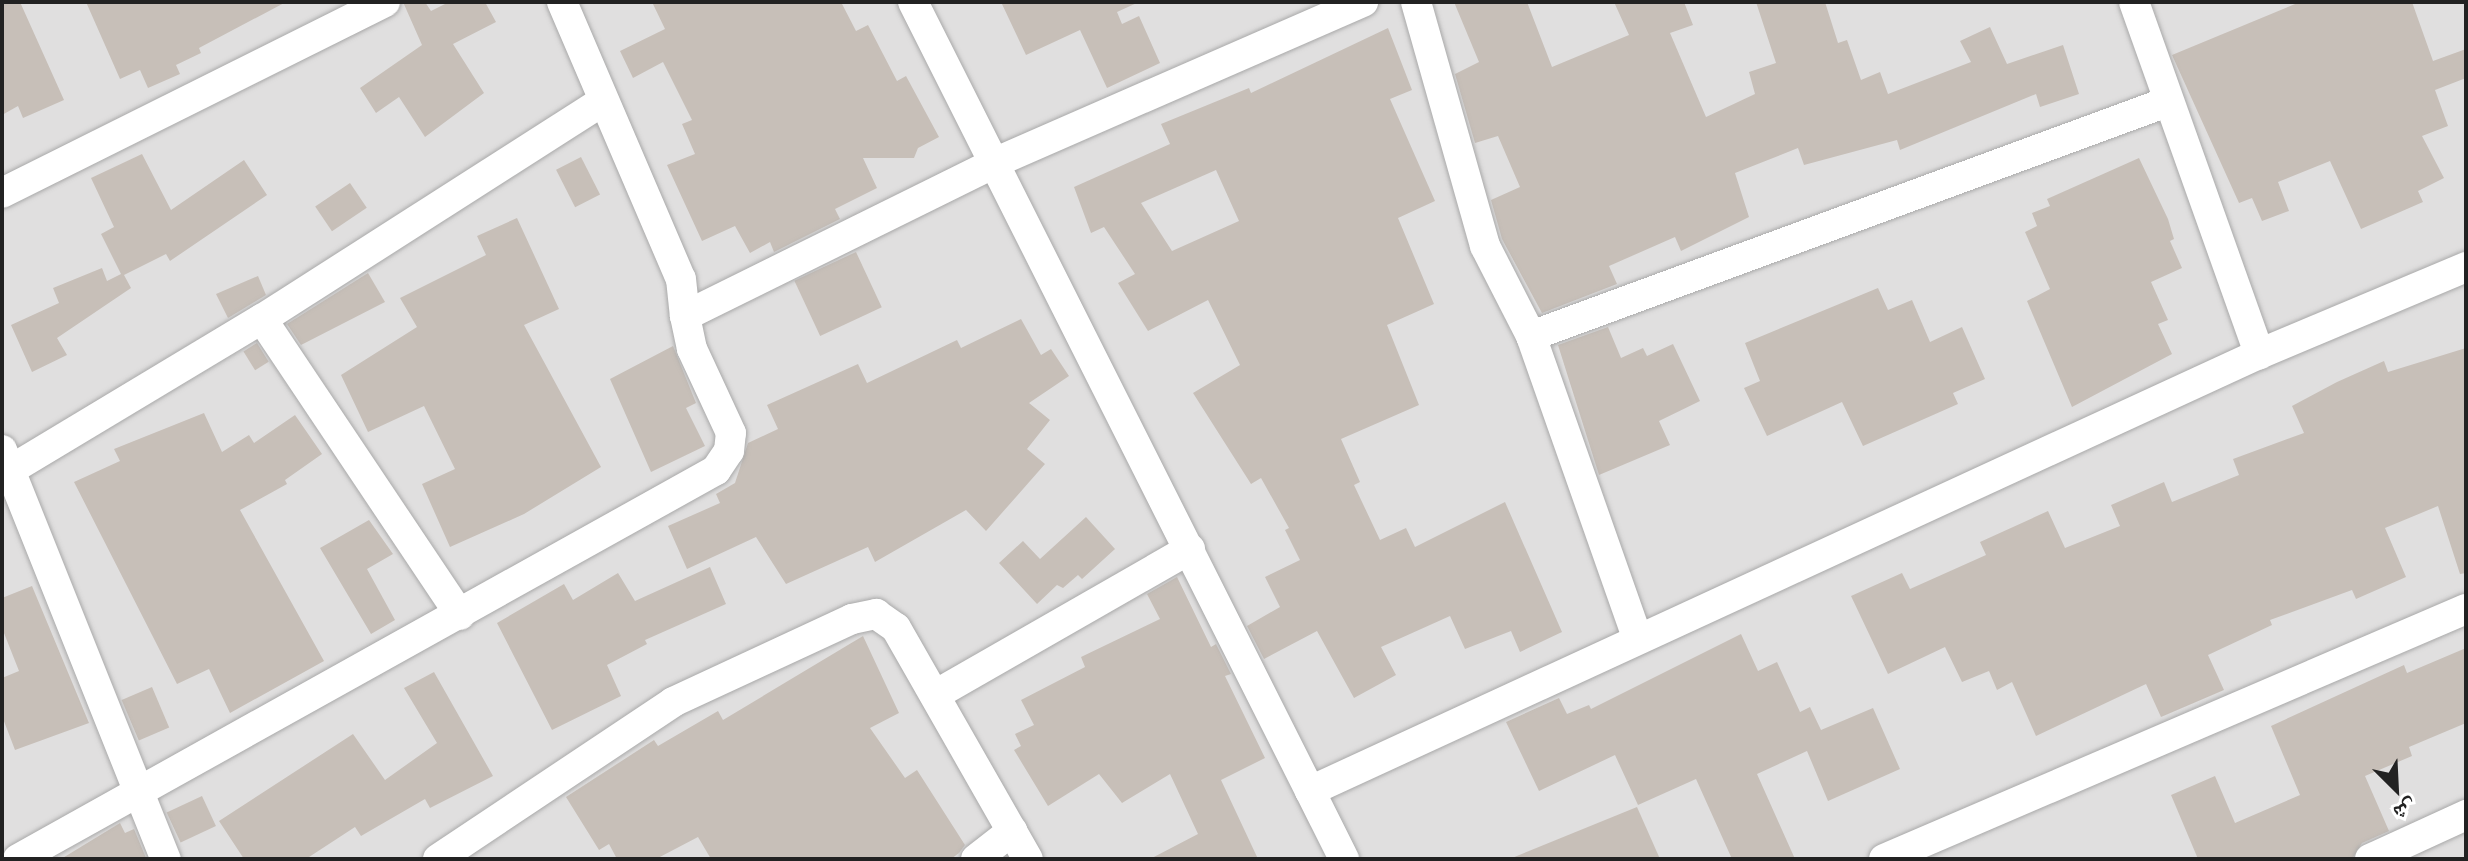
<!DOCTYPE html>
<html>
<head>
<meta charset="utf-8">
<style>
	body { margin:0 }
	#map { position:relative; width:2468px; height:861px; overflow:hidden; background:#f2efe9; font-family:"Archivo Narrow","Noto Naskh Arabic",sans-serif }
	div>[style] { position:absolute }
	[style*='--x'] { left:calc(var(--x)*1px); top:calc(var(--y)*1px); width:calc(var(--w)*1px); rotate:calc(var(--a)*1deg) }
	.residential>* { inset:0; background:#e0dfdf; transform-origin:0 0 }
	.building>* { inset:0; background:#c7bfb8; transform-origin:0 0 }
	.roads { filter:drop-shadow(0 0 2px #a9a9a9) drop-shadow(0 0 2px #a9a9a9) }
	.street>* { height:30px; margin:-15px; padding:0 15px; transform-origin:15px; border-radius:15px; background:#fff }
	span { translate:-50% -50%; white-space:nowrap; text-align:center; line-height:1.15; -webkit-text-stroke:7px #fff; paint-order:stroke }
	.frame { position:absolute; inset:0; border:4px solid #222; pointer-events:none }
	.north { position:absolute; left:2356px; top:749px; width:80px; height:80px; -webkit-text-stroke:6px #fff; paint-order:stroke; rotate:156deg; font-size:22px; font-weight:700; line-height:32px; text-align:center; color:#222 }
	.north::after { content:''; display:block; margin:auto; width:28px; height:36px; background:#222; clip-path:polygon(50% 0,100% 100%,50% 72%,0 100%) }
</style>
</head>
<body>
<div id="map">
	<div class="residential">
		<i style="left:2px;top:2px;width:2464px;height:857px"></i>
	</div>
	<div class="building">
		<i style="clip-path:polygon(2px 2px,20px 2px,64px 100px,23px 118px,18px 106px,2px 115px)"></i>
		<i style="clip-path:polygon(86px 2px,286px 2px,199px 48px,201px 53px,176px 65px,180px 74px,148px 88px,140px 70px,120px 79px)"></i>
		<i style="clip-path:polygon(403px 2px,425px 2px,431px 11px,449px 2px,485px 2px,496px 22px,453px 44px,484px 93px,425px 137px,399px 97px,376px 113px,360px 88px,422px 45px)"></i>
		<i style="clip-path:polygon(652px 2px,841px 2px,856px 31px,868px 25px,897px 81px,906px 76px,939px 137px,918px 148px,914px 158px,863px 158px,877px 188px,835px 209px,840px 219px,774px 252px,770px 242px,750px 253px,735px 226px,702px 241px,667px 165px,695px 154px,682px 124px,692px 120px,663px 62px,633px 78px,620px 51px,665px 29px)"></i>
		<i style="clip-path:polygon(1001px 2px,1139px 2px,1117px 12px,1122px 24px,1139px 16px,1160px 63px,1107px 88px,1080px 30px,1026px 55px)"></i>
		<i style="clip-path:polygon(1454px 2px,1527px 2px,1552px 67px,1629px 35px,1614px 2px,1684px 2px,1693px 25px,1670px 33px,1706px 117px,1755px 94px,1749px 72px,1776px 63px,1756px 2px,1825px 2px,1838px 43px,1847px 40px,1861px 80px,1880px 72px,1888px 94px,1971px 62px,1960px 41px,1990px 27px,2007px 64px,2063px 45px,2079px 94px,2040px 107px,2036px 94px,1900px 150px,1897px 140px,1804px 165px,1798px 148px,1735px 173px,1749px 217px,1681px 251px,1675px 237px,1609px 266px,1617px 284px,1542px 313px,1502px 239px,1491px 200px,1520px 187px,1498px 136px,1475px 143px,1455px 74px,1479px 62px)"></i>
		<i style="clip-path:polygon(2300px 2px,2412px 2px,2433px 61px,2466px 49px,2466px 78px,2435px 90px,2448px 126px,2422px 136px,2444px 178px,2418px 191px,2423px 202px,2361px 229px,2330px 161px,2278px 182px,2289px 211px,2262px 221px,2252px 198px,2239px 203px,2172px 55px)"></i>
		<i style="clip-path:polygon(evenodd,1388px 28px,1412px 90px,1390px 99px,1435px 201px,1398px 218px,1434px 304px,1387px 325px,1419px 405px,1341px 439px,1360px 482px,1354px 485px,1380px 540px,1406px 528px,1415px 547px,1505px 502px,1562px 632px,1520px 652px,1511px 631px,1465px 649px,1450px 616px,1381px 647px,1396px 675px,1354px 698px,1317px 631px,1264px 659px,1247px 626px,1280px 607px,1265px 577px,1300px 560px,1285px 530px,1289px 528px,1261px 478px,1251px 484px,1193px 393px,1240px 365px,1208px 300px,1148px 331px,1118px 283px,1135px 274px,1104px 227px,1091px 233px,1074px 187px,1170px 144px,1161px 124px,1249px 88px,1251px 93px,1388px 28px,1216px 170px,1239px 221px,1172px 251px,1141px 203px,1216px 170px)"></i>
		<i style="clip-path:polygon(142px 154px,171px 210px,244px 160px,267px 195px,170px 261px,166px 254px,124px 275px,131px 288px,57px 338px,67px 355px,32px 372px,11px 325px,59px 303px,53px 288px,102px 268px,107px 281px,121px 274px,101px 234px,114px 227px,91px 178px)"></i>
		<i style="left:581px;top:157px;width:42px;height:28px;rotate:63deg"></i>
		<i style="clip-path:polygon(2139px 158px,2168px 219px,2174px 239px,2170px 241px,2182px 268px,2151px 282px,2168px 320px,2158px 324px,2172px 354px,2072px 407px,2027px 301px,2050px 289px,2025px 232px,2037px 226px,2032px 213px,2050px 206px,2047px 199px)"></i>
		<i style="left:350px;top:183px;width:30px;height:42px;rotate:56deg"></i>
		<i style="clip-path:polygon(517px 218px,559px 309px,524px 325px,601px 467px,524px 514px,450px 547px,422px 484px,455px 469px,424px 406px,368px 432px,341px 375px,417px 327px,400px 298px,486px 255px,477px 236px)"></i>
		<i style="left:856px;top:252px;width:61px;height:68px;rotate:65deg"></i>
		<i style="clip-path:polygon(368px 273px,385px 302px,301px 345px,287px 324px)"></i>
		<i style="clip-path:polygon(258px 276px,266px 295px,228px 318px,216px 294px)"></i>
		<i style="clip-path:polygon(1878px 288px,1888px 310px,1912px 300px,1930px 342px,1962px 327px,1985px 379px,1953px 393px,1958px 404px,1863px 446px,1842px 402px,1767px 436px,1744px 388px,1760px 381px,1745px 343px)"></i>
		<i style="clip-path:polygon(1021px 319px,1041px 355px,1051px 349px,1069px 376px,1029px 403px,1050px 420px,1027px 449px,1045px 464px,986px 531px,966px 510px,875px 562px,868px 547px,786px 584px,756px 537px,687px 569px,668px 526px,720px 503px,716px 494px,735px 483px,748px 443px,778px 429px,767px 405px,858px 364px,867px 383px,957px 340px,961px 348px)"></i>
		<i style="clip-path:polygon(1608px 327px,1621px 358px,1643px 348px,1647px 356px,1673px 344px,1700px 401px,1659px 421px,1670px 445px,1599px 475px,1558px 345px)"></i>
		<i style="left:257px;top:343px;width:22px;height:16px;rotate:58deg"></i>
		<i style="clip-path:polygon(673px 346px,696px 403px,686px 408px,705px 446px,651px 472px,610px 379px)"></i>
		<i style="clip-path:polygon(2466px 348px,2466px 573px,2460px 574px,2438px 506px,2385px 528px,2406px 577px,2356px 599px,2352px 590px,2270px 620px,2272px 625px,2208px 655px,2224px 690px,2161px 717px,2146px 684px,2036px 736px,2012px 682px,1997px 690px,1989px 671px,1962px 682px,1945px 647px,1888px 674px,1851px 596px,1902px 573px,1910px 589px,1986px 555px,1980px 542px,2048px 511px,2065px 548px,2120px 526px,2111px 505px,2164px 482px,2172px 502px,2239px 475px,2233px 459px,2304px 433px,2292px 406px,2337px 382px,2384px 361px,2388px 372px)"></i>
		<i style="clip-path:polygon(204px 413px,222px 452px,249px 435px,254px 443px,295px 415px,322px 454px,285px 480px,287px 484px,240px 510px,324px 661px,230px 713px,209px 669px,177px 684px,74px 482px,120px 461px,114px 449px)"></i>
		<i style="clip-path:polygon(1086px 517px,1115px 549px,1082px 579px,1078px 575px,1063px 588px,1057px 585px,1037px 604px,999px 563px,1023px 541px,1040px 559px)"></i>
		<i style="clip-path:polygon(369px 520px,393px 554px,367px 569px,395px 620px,371px 634px,320px 548px)"></i>
		<i style="clip-path:polygon(710px 567px,726px 604px,645px 640px,647px 644px,607px 665px,621px 696px,552px 730px,497px 623px,564px 584px,573px 600px,618px 573px,635px 601px)"></i>
		<i style="clip-path:polygon(1177px 577px,1211px 647px,1216px 644px,1231px 674px,1225px 676px,1265px 758px,1221px 780px,1258px 859px,1150px 859px,1198px 834px,1170px 774px,1122px 803px,1099px 774px,1048px 806px,1014px 750px,1021px 746px,1015px 734px,1034px 725px,1021px 700px,1085px 667px,1081px 657px,1160px 619px,1147px 594px)"></i>
		<i style="clip-path:polygon(32px 586px,89px 723px,15px 750px,2px 716px,2px 678px,19px 671px,2px 628px,2px 598px)"></i>
		<i style="clip-path:polygon(1741px 634px,1758px 671px,1777px 662px,1800px 712px,1810px 707px,1821px 730px,1873px 708px,1900px 769px,1828px 801px,1807px 751px,1757px 774px,1795px 859px,1732px 859px,1696px 779px,1638px 805px,1615px 755px,1539px 791px,1506px 722px,1559px 698px,1567px 714px,1589px 705px,1591px 709px)"></i>
		<i style="clip-path:polygon(863px 636px,899px 713px,870px 728px,905px 778px,917px 770px,965px 845px,959px 853px,951px 859px,711px 859px,698px 837px,656px 859px,617px 859px,609px 844px,599px 850px,566px 797px,654px 740px,658px 746px,718px 711px,723px 720px)"></i>
		<i style="clip-path:polygon(2466px 648px,2466px 723px,2409px 747px,2412px 756px,2365px 776px,2389px 831px,2362px 843px,2352px 859px,2198px 859px,2171px 795px,2215px 776px,2235px 823px,2300px 795px,2271px 726px,2404px 665px,2407px 673px)"></i>
		<i style="clip-path:polygon(434px 672px,493px 776px,430px 808px,425px 799px,361px 836px,355px 827px,306px 859px,244px 859px,219px 821px,353px 734px,385px 780px,437px 743px,404px 688px)"></i>
		<i style="left:152px;top:687px;width:44px;height:33px;rotate:67deg"></i>
		<i style="left:202px;top:796px;width:33px;height:39px;rotate:65deg"></i>
		<i style="clip-path:polygon(1637px 807px,1660px 859px,1513px 859px,1512px 858px)"></i>
		<i style="clip-path:polygon(120px 823px,125px 833px,134px 829px,146px 858px,61px 859px)"></i>
	</div>
	<div class="roads">
		<div class="street">
			<i style="--x:562;--y:2;--w:301;--a:66.8"></i>
			<i style="--x:681;--y:279;--w:37;--a:84"></i>
			<i style="--x:685;--y:316;--w:345;--a:-26.3"></i>
			<i style="--x:994;--y:163;--w:403;--a:-23.6"></i>
			<i style="--x:913;--y:2;--w:883;--a:63.29"></i>
			<i style="--x:1310;--y:791;--w:1045;--a:-24.73"></i>
			<i style="--x:2259;--y:354;--w:225;--a:-22.8"></i>
			<i style="--x:1416;--y:2;--w:254;--a:74.2"></i>
			<i style="--x:1485;--y:246;--w:101;--a:62.9"></i>
			<i style="--x:1531;--y:336;--w:321;--a:70.6"></i>
			<i style="--x:2134;--y:2;--w:374;--a:70.4"></i>
			<i style="--x:2;--y:193;--w:428;--a:-26.5"></i>
			<i style="--x:262;--y:319;--w:356;--a:56.2"></i>
			<i style="--x:1531;--y:336;--w:678;--a:-20.2"></i>
			<i style="--x:2;--y:450;--w:441;--a:68.2"></i>
			<i style="--x:2;--y:475;--w:303;--a:-31"></i>
			<i style="--x:262;--y:319;--w:403;--a:-32.6"></i>
			<i style="--x:935;--y:695;--w:294;--a:-29.8"></i>
			<i style="--x:1310;--y:791;--w:76;--a:63.4"></i>
			<i style="--x:18;--y:859;--w:799;--a:-29.13"></i>
			<i style="--x:716;--y:470;--w:23;--a:-56"></i>
			<i style="--x:729;--y:451;--w:18;--a:-84"></i>
			<i style="--x:731;--y:433;--w:93;--a:-114.9"></i>
			<i style="--x:692;--y:349;--w:34;--a:-102"></i>
			<i style="--x:438;--y:859;--w:283;--a:-33.7"></i>
			<i style="--x:673;--y:702;--w:197;--a:-24.9"></i>
			<i style="--x:852;--y:619;--w:25;--a:-12"></i>
			<i style="--x:876;--y:614;--w:24;--a:35"></i>
			<i style="--x:896;--y:628;--w:266;--a:60.3"></i>
			<i style="--x:976;--y:859;--w:46;--a:-37.9"></i>
			<i style="--x:1884;--y:859;--w:633;--a:-23.25"></i>
			<i style="--x:2370;--y:859;--w:106;--a:-24.6"></i>
		</div>
	</div>
	<div class="frame"></div>
	<div class="north">ش</div>
</div>
</body>
</html>
